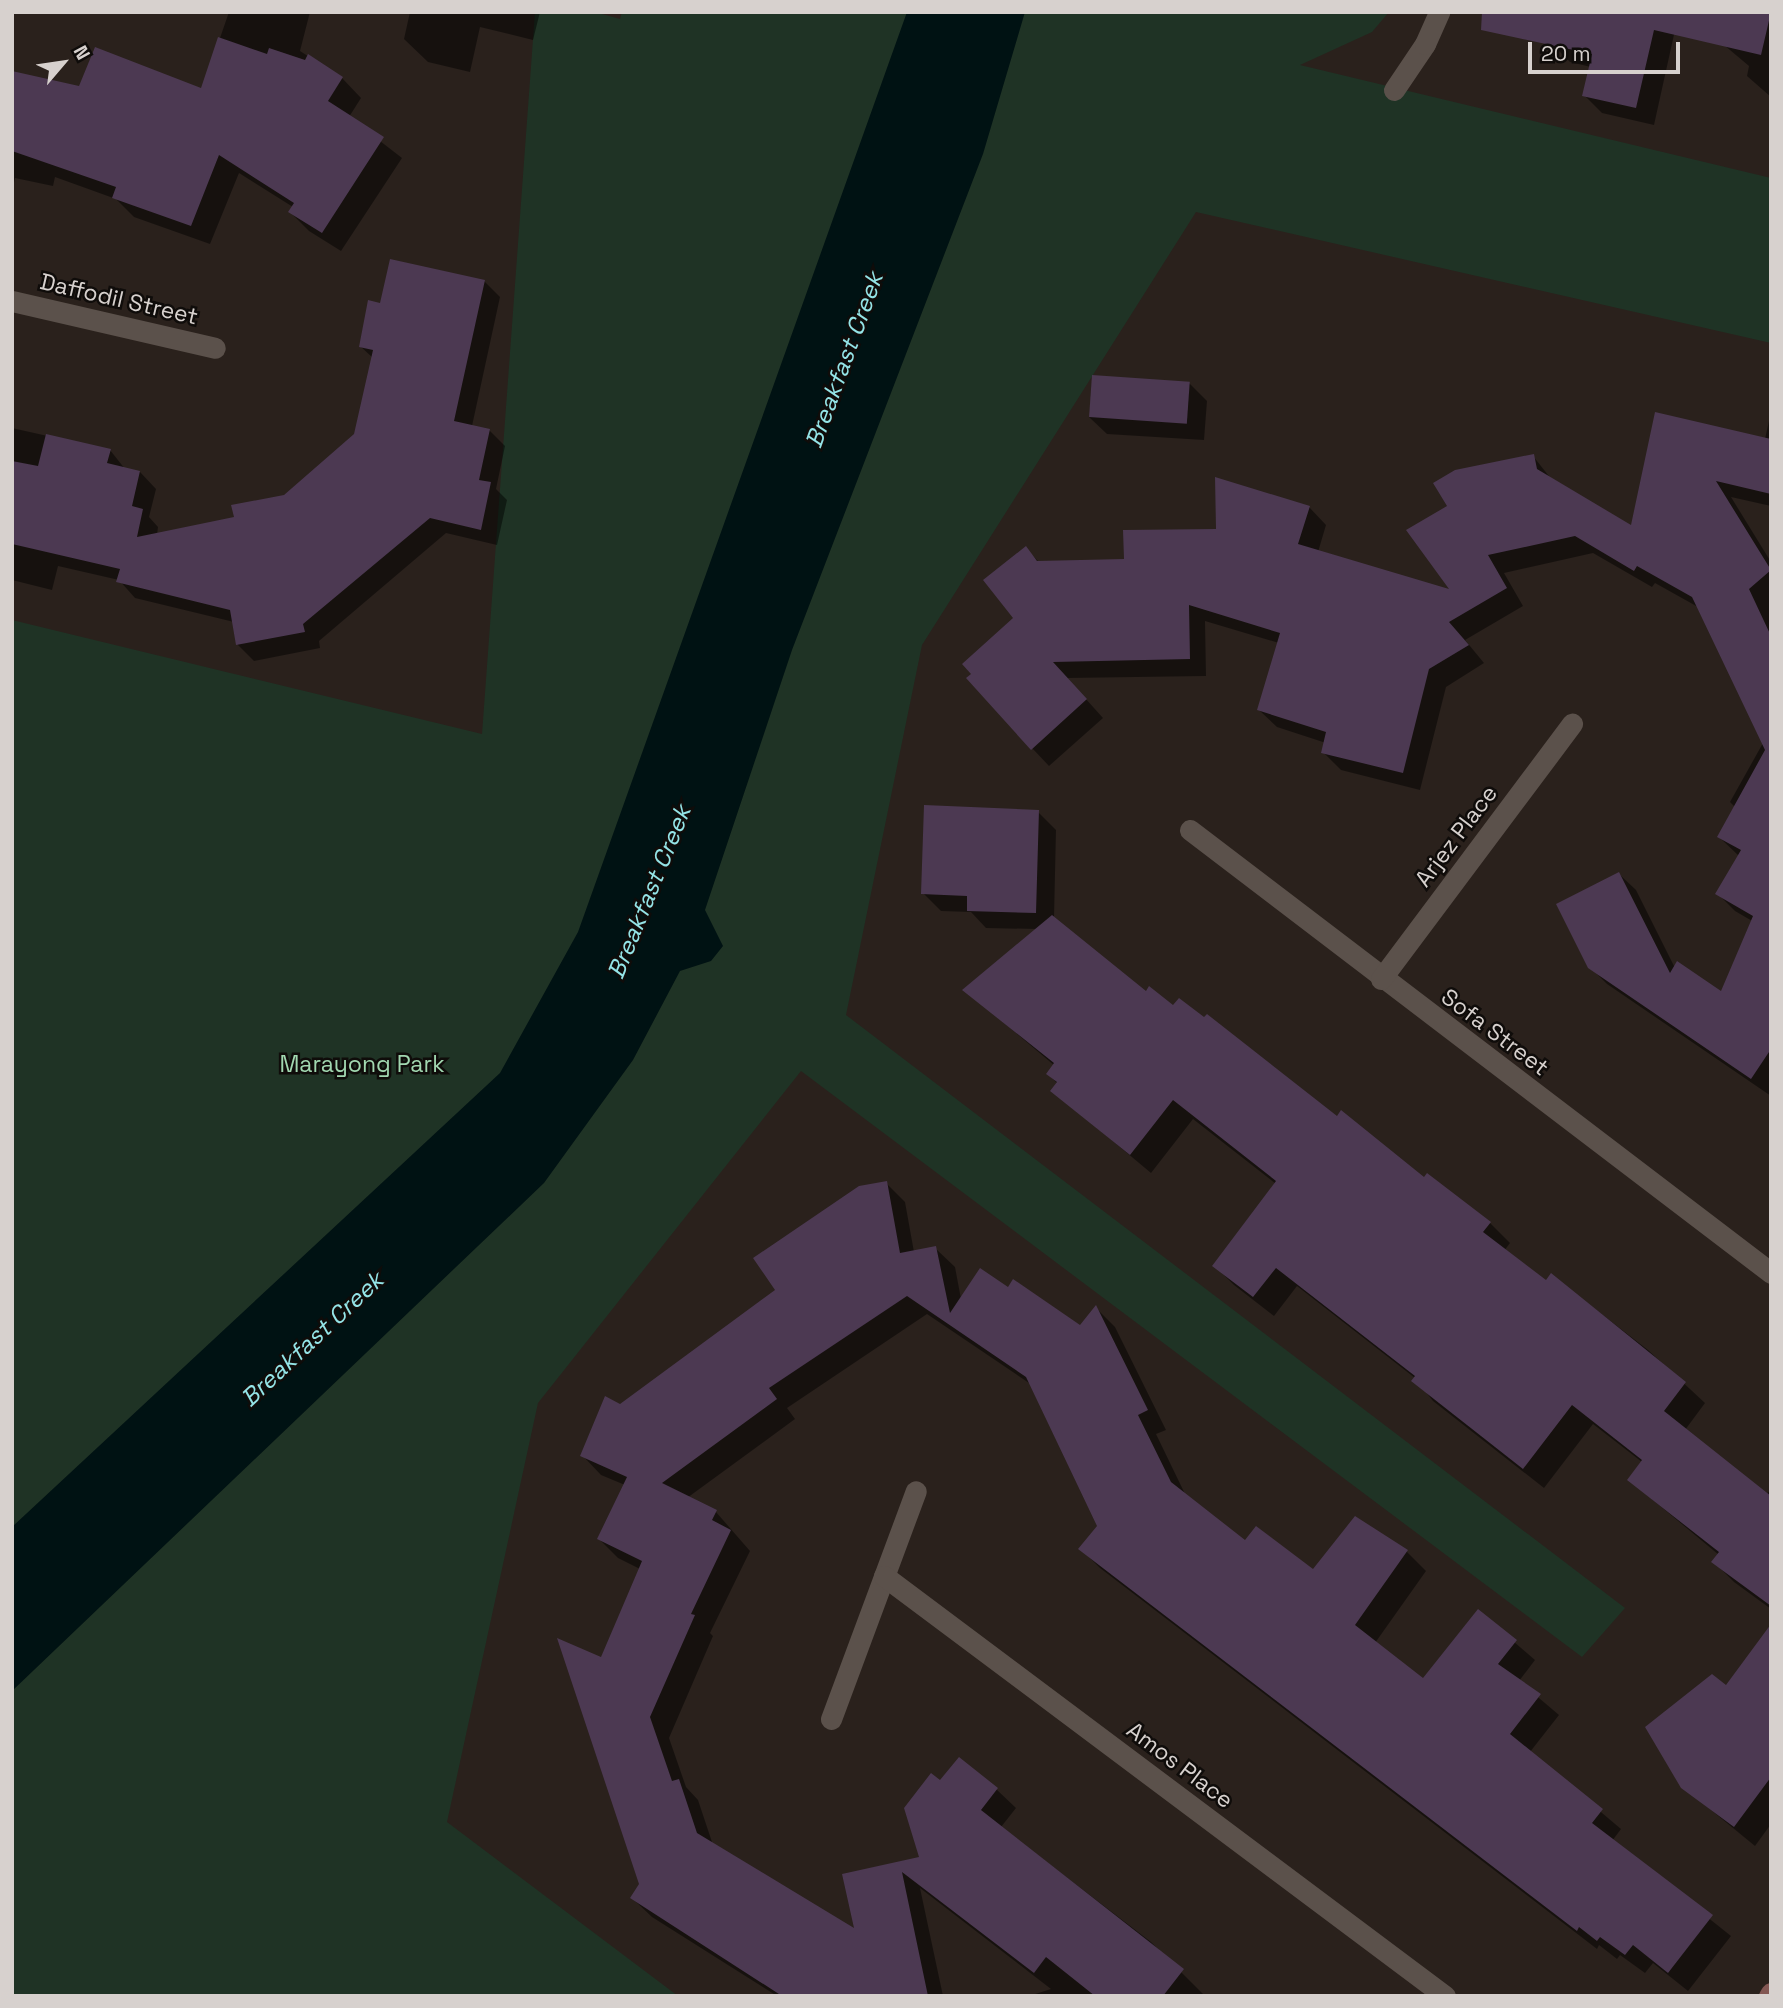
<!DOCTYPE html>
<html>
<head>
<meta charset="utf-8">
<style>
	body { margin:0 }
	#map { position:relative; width:1783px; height:2008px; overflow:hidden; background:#2a211c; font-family:"Space Grotesk",sans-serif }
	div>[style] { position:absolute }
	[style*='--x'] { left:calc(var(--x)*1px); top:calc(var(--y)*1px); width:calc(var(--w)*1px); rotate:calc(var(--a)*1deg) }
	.green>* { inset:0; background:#1f3325 }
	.water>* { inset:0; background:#001213 }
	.shadow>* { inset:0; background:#0007 }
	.building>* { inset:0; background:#4c3952; transform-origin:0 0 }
	.lane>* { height:21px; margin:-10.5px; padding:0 10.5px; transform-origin:10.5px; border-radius:10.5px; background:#5b514b }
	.street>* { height:21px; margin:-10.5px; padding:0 10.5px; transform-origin:10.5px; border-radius:10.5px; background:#5b514b }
	.secondary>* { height:21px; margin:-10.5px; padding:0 10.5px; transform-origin:10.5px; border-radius:10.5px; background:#835753 }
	span { translate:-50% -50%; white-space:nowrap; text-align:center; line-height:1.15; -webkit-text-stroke:5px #0f0c0a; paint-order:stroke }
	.street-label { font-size:23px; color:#d7d1ce }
	.park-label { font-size:23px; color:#a1d7b0 }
	.water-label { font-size:24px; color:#94e4e7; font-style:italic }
	.frame { position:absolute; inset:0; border:14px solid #d7d1ce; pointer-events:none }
	.north { position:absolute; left:28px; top:28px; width:70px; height:70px; -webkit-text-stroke:5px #0f0c0a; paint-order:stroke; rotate:61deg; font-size:19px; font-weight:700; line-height:28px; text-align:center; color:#d7d1ce }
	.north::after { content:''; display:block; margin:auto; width:24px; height:32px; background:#d7d1ce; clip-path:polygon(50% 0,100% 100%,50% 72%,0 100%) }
	.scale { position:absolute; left:1528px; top:42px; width:152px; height:32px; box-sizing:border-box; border:4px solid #d7d1ce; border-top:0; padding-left:9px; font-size:21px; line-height:24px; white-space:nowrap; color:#d7d1ce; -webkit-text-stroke:5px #0f0c0a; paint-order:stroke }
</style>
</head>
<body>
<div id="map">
	<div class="green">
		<i style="clip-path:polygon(535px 12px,595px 12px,620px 19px,622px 12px,1389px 12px,1372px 32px,1300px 65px,1771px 178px,1771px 343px,1196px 212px,922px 645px,846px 1015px,1625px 1608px,1582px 1657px,801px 1071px,538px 1403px,447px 1822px,678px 1996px,12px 1996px,12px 620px,482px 734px)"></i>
	</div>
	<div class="water">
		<i style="clip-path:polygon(907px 12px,1025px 12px,983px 154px,792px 650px,705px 910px,723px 946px,711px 961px,680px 971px,633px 1060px,544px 1183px,12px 1691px,12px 1527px,500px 1073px,578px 932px)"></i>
	</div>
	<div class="shadow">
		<i style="clip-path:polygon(229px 12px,310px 12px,300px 51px,342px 78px,361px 98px,349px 117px,402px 158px,341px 251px,309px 231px,290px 212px,293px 207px,239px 173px,210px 244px,134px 217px,116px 199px,55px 177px,53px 186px,15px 178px,12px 192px,12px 73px,80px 88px,202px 90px)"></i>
		<i style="clip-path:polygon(410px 12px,540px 12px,533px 40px,480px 27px,470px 72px,428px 62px,404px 39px)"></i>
		<i style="clip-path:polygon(1679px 12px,1654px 125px,1602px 113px,1584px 95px,1591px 67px,1570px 62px,1552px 44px)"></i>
		<i style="clip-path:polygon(1771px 12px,1771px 97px,1747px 76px,1749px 66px,1724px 45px)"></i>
		<i style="clip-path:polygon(484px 281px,500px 297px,472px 426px,489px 430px,505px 446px,496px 489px,507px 500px,497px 545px,446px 533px,319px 641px,320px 648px,254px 661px,238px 645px,234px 622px,135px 598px,119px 580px,58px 566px,52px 590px,12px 580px,12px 428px,110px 450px,125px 469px,140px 472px,156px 489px,149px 517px,158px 527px,157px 535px,236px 519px,285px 496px,356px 435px,373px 358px,360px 346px,382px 305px)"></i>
		<i style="clip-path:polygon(1189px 383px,1207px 401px,1204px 440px,1107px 434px,1089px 417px)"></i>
		<i style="clip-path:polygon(1771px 412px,1771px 506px,1731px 497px,1771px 562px,1771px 932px,1735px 911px,1718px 894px,1739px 856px,1719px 837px,1735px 807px,1730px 802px,1763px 743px,1698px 607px,1655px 583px,1652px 587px,1593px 553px,1504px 573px,1523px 606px,1465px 640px,1484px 663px,1446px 687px,1420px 790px,1341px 770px,1323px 752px,1326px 743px,1277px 727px,1259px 710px,1279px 643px,1205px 621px,1206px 676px,1067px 678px,1103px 718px,1049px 766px,1032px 748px,1015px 618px,1025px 548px,1040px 563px,1125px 561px,1309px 507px,1326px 525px,1318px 552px,1453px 592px,1533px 456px,1552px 480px,1632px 528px,1765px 439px)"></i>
		<i style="clip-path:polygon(1038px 812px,1056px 830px,1054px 918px,1146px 994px,1174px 1008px,1490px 1223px,1510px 1243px,1504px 1251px,1546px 1282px,1551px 1275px,1648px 1350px,1705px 1403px,1685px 1430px,1766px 1495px,1771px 1489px,1771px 1609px,1734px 1582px,1714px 1562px,1719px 1555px,1629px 1480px,1642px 1462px,1593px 1424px,1544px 1488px,1433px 1401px,1415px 1378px,1297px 1286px,1274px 1316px,1234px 1285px,1214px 1265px,1276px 1184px,1193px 1119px,1151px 1173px,1053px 1091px,1058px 1084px,1048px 1074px,1055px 1066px,965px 990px,1037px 929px,986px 928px,971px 912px,941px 911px,923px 893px)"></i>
		<i style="clip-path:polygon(1619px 874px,1636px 890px,1675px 968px,1721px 994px,1771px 1004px,1771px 1096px,1607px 984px,1590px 967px)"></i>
		<i style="clip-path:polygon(886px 1183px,905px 1202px,914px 1252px,935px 1248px,955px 1267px,961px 1299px,1008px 1289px,1081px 1328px,1096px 1308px,1115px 1327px,1166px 1430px,1156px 1434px,1186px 1496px,1245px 1543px,1314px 1572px,1356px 1518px,1407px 1552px,1426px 1571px,1375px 1643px,1423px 1681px,1478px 1611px,1535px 1660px,1519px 1681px,1559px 1715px,1530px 1752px,1621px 1829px,1612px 1841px,1731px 1936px,1688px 1991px,1653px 1963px,1645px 1973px,1620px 1955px,1617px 1959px,1599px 1945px,1597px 1949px,1100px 1568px,1081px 1549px,1099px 1526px,1032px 1385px,927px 1314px,787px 1408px,795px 1419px,687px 1498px,716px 1512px,750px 1551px,710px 1633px,713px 1636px,669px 1738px,686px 1787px,698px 1800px,713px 1845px,856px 1932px,844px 1875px,922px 1858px,941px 1783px,996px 1789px,1016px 1808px,1001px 1827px,1151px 1942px,1205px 1996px,1029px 1996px,1051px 1989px,920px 1888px,943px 1996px,777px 1996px,652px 1917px,632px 1898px,641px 1884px,602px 1659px,640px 1569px,618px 1558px,599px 1539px,625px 1485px,601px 1475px,582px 1455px,621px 1406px,778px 1291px)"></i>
		<i style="clip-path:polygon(1771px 1627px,1771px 1824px,1755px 1846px,1683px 1787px,1727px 1687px)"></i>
	</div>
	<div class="building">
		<i style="clip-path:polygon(1482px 12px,1771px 12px,1761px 55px,1654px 30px,1636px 108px,1582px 96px,1592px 54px,1481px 30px)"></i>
		<i style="clip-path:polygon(218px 37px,267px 54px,269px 48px,305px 60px,308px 54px,343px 77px,328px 101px,384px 137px,322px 233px,288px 212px,294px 203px,219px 155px,191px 226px,112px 198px,116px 187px,12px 151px,12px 71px,79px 86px,95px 47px,201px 88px)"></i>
		<i style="clip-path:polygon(390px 259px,485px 280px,454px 421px,490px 429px,479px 480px,491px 482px,481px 530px,430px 518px,303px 624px,305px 632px,236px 645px,230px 610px,116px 582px,120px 569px,12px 544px,12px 461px,38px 466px,46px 434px,111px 449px,107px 463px,140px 471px,132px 506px,143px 509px,137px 537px,234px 517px,231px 505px,284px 495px,354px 434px,373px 350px,359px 347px,368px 300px,380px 303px)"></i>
		<i style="left:1092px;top:375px;width:98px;height:42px;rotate:4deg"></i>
		<i style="clip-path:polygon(1655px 412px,1771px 439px,1771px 494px,1716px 481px,1771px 570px,1749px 589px,1771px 636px,1771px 1049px,1751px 1079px,1588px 968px,1556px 904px,1619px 872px,1670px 973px,1677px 961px,1721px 991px,1753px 916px,1715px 894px,1741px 850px,1717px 837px,1765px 750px,1692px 597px,1637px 566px,1634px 571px,1575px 536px,1488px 555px,1507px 588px,1449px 622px,1469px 645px,1429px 669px,1403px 773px,1321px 753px,1326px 732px,1257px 710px,1280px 633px,1189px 605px,1190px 659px,1053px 662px,1087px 699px,1031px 750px,966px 678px,971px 674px,962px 664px,1013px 618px,983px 580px,1026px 546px,1037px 561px,1124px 559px,1123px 530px,1216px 529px,1215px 477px,1310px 506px,1298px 544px,1449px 589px,1406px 530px,1447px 506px,1433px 483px,1455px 470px,1534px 454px,1537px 469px,1631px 525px)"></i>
		<i style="clip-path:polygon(924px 805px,1039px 810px,1036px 913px,967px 911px,967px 896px,921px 894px)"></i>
		<i style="clip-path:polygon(1052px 915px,1146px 991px,1149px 986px,1173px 1005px,1179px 998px,1204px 1017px,1207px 1014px,1337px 1116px,1341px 1110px,1424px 1177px,1427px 1173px,1491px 1222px,1483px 1232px,1546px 1280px,1551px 1273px,1686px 1382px,1664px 1411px,1771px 1496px,1771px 1606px,1711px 1562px,1719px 1552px,1627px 1480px,1642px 1460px,1572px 1405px,1523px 1469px,1411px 1381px,1415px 1376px,1276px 1268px,1253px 1297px,1212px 1266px,1276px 1181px,1173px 1100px,1130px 1155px,1050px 1091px,1057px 1082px,1046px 1074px,1054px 1063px,962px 990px)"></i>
		<i style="clip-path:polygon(887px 1181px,900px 1253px,936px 1246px,950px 1313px,980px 1268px,1008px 1287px,1013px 1279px,1080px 1325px,1096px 1305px,1148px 1410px,1138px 1415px,1171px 1482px,1245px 1540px,1256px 1526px,1313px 1569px,1355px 1516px,1408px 1550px,1355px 1625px,1423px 1678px,1478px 1609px,1517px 1640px,1498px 1664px,1541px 1694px,1510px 1734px,1603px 1809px,1592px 1823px,1713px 1915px,1668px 1973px,1633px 1945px,1625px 1955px,1600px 1937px,1597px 1941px,1579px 1927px,1577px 1931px,1078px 1549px,1097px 1526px,1026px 1377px,907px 1296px,769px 1388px,777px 1399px,662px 1483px,717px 1510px,712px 1520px,731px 1530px,691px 1614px,695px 1615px,650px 1717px,672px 1781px,679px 1779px,697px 1833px,854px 1928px,842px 1874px,919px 1857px,904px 1808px,931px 1773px,940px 1780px,959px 1757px,998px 1788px,981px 1810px,1184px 1969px,1163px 1996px,1095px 1996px,1046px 1957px,1034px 1973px,902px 1872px,928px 1996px,782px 1996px,630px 1898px,639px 1884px,557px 1638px,601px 1657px,642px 1561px,597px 1539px,627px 1477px,580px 1456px,605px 1396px,620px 1404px,775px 1290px,753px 1258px,859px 1186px)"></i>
		<i style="clip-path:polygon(1771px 1624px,1771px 1777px,1734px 1827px,1681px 1788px,1645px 1727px,1712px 1674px,1726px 1685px)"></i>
	</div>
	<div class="lane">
		<i style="--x:831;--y:1719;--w:243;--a:-69.6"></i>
	</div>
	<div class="street">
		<i style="--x:1394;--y:90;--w:55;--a:-56"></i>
		<i style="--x:1425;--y:44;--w:35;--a:-66"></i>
		<i style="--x:12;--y:301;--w:208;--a:13"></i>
		<i style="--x:1190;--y:830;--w:731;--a:37.32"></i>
		<i style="--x:1381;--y:979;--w:319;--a:-53.2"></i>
		<i style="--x:884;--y:1576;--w:701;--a:36.82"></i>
	</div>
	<div class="secondary">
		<i style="--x:1769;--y:1996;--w:4;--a:-56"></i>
	</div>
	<div class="street-label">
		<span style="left:119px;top:299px;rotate:13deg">Daffodil Street</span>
		<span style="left:1456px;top:836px;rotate:-53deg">Arjez Place</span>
		<span style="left:1495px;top:1032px;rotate:37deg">Sofa Street</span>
		<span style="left:1180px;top:1765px;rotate:37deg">Amos Place</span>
	</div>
	<div class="park-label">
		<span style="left:362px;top:1064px">Marayong Park</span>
	</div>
	<div class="water-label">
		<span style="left:844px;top:360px;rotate:-70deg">Breakfast Creek</span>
		<span style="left:649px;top:892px;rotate:-68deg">Breakfast Creek</span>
		<span style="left:312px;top:1339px;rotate:-43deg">Breakfast Creek</span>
	</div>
	<div class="frame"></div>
	<div class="north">N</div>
	<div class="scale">20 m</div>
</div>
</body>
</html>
